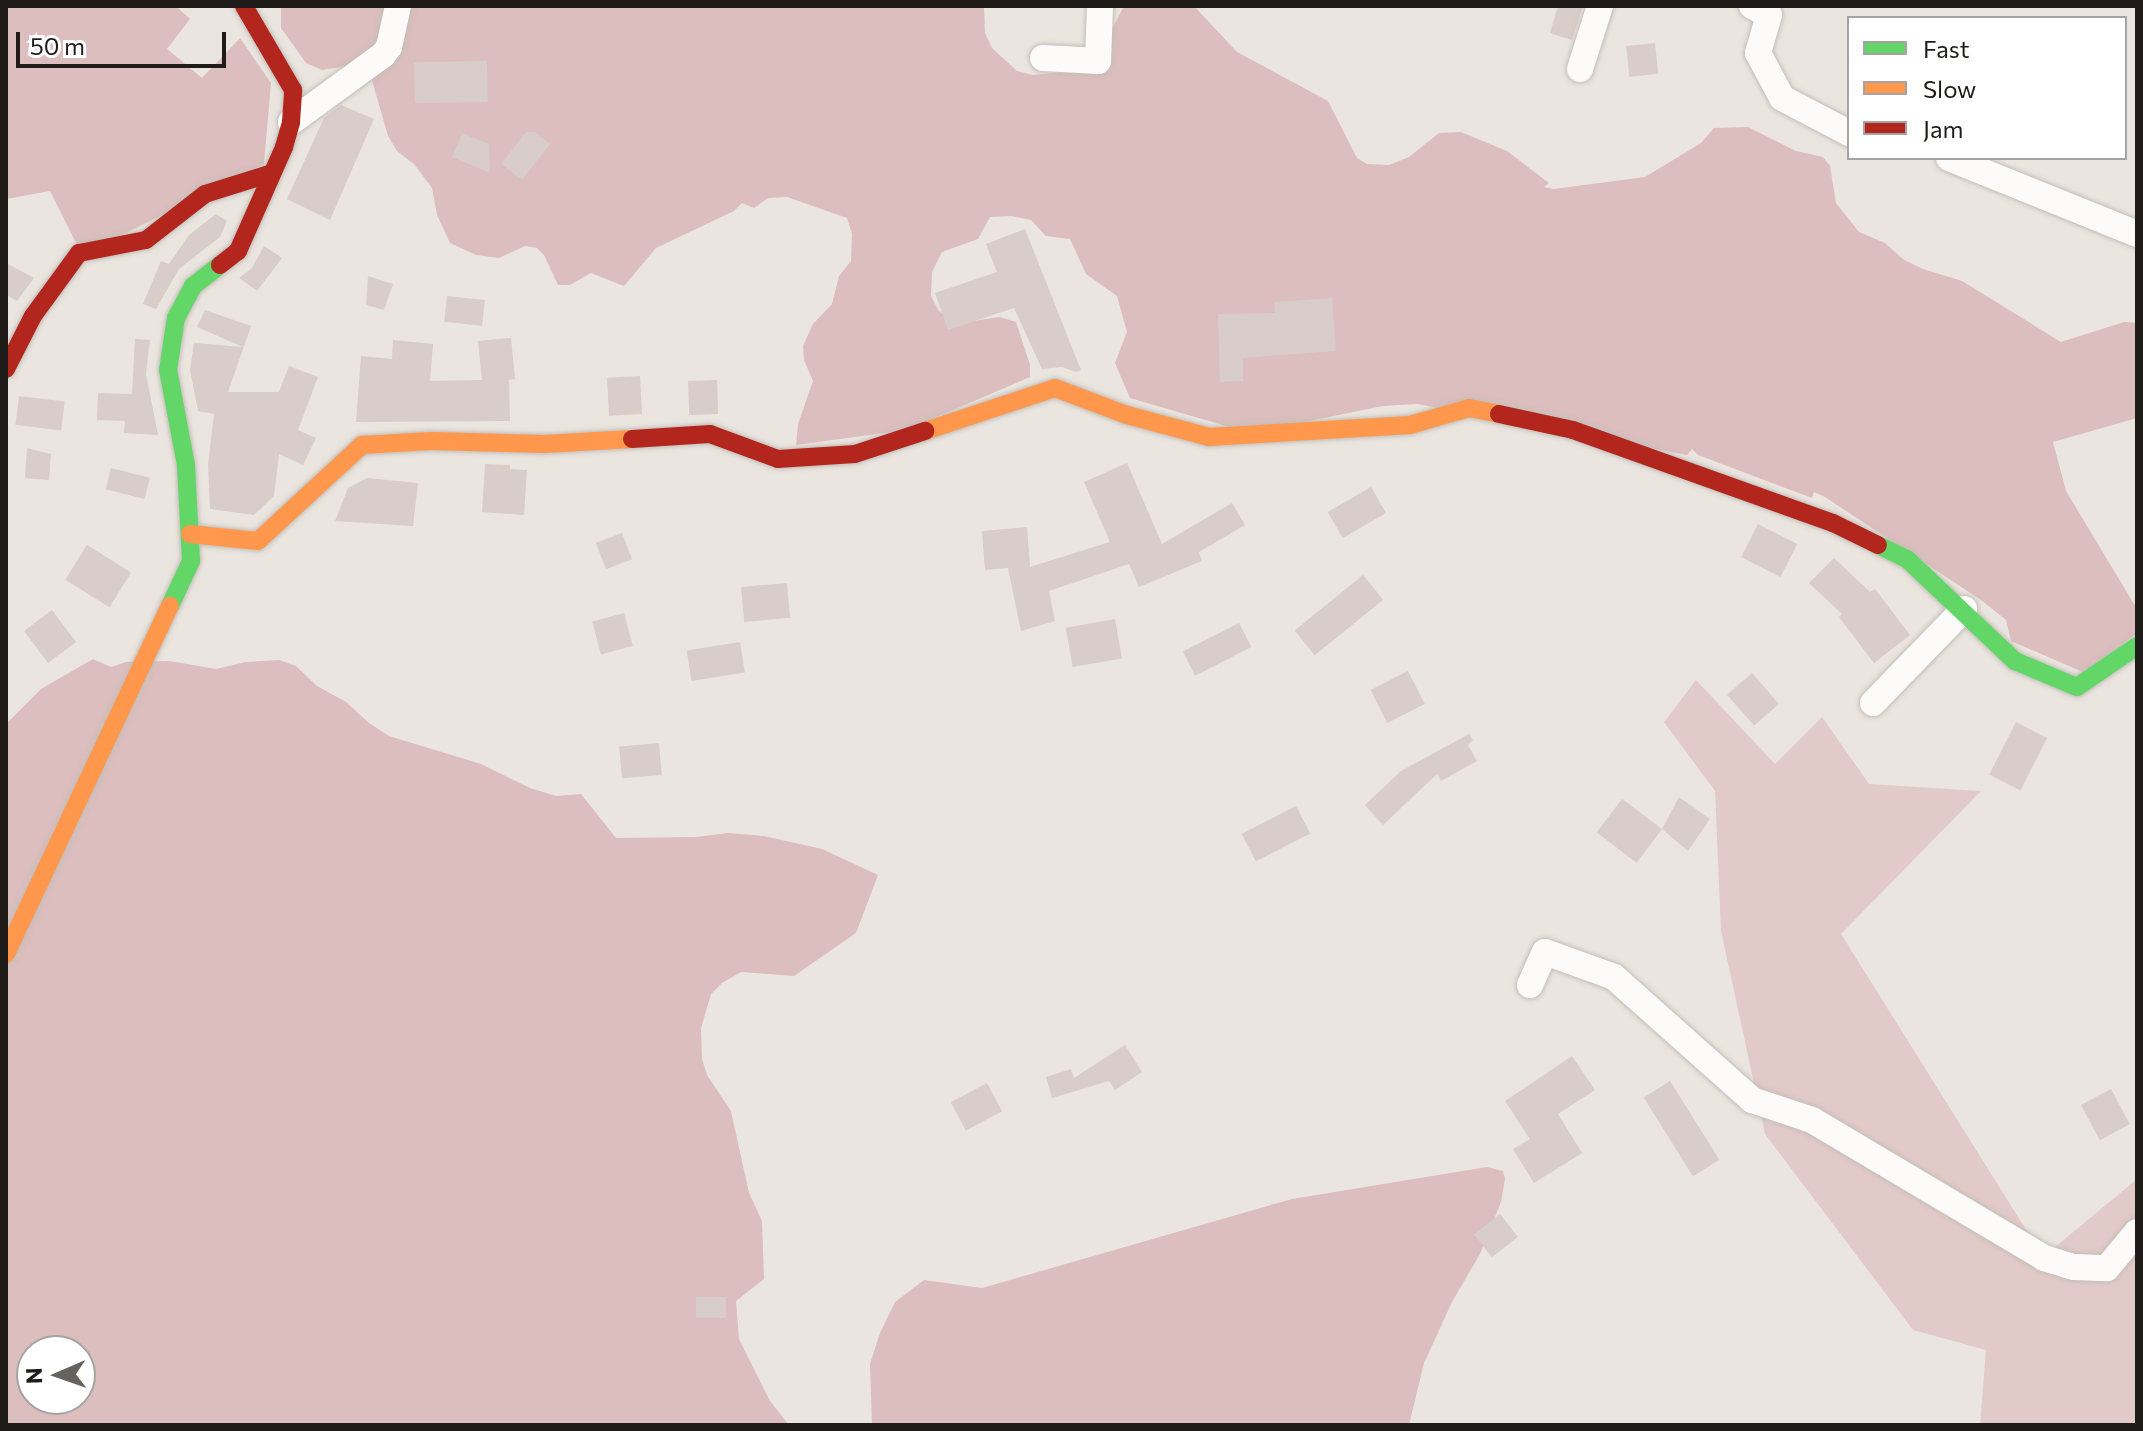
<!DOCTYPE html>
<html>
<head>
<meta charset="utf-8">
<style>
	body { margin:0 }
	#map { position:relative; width:2143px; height:1431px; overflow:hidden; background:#ebe5df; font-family:Commissioner,sans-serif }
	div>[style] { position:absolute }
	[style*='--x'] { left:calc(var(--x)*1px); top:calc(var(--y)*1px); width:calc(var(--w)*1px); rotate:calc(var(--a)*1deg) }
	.green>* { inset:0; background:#e2cac8 }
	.forest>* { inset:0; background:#dbbebd }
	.building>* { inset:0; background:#d8cdc8; transform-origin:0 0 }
	.roads { filter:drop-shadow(0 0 2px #c3beba) drop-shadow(0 0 2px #c3beba) }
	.street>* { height:26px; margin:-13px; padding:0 13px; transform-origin:13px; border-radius:13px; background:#fcfbfa }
	.fast>* { height:18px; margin:-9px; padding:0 9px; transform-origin:9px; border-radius:9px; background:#63d668 }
	.slow>* { height:18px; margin:-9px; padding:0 9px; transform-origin:9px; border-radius:9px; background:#ff974d }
	.jam>* { height:18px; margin:-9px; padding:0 9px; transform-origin:9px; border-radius:9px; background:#b3261e }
	span { translate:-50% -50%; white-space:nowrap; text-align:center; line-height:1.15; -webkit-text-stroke:6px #fff; paint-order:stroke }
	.frame { position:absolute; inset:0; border:8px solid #1f1b18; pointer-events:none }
	.legend { position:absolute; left:1847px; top:16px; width:280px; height:144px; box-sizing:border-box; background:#fff; border:2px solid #a5a4a3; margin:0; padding:10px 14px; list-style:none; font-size:24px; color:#1f1b18 }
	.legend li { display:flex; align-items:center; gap:16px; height:40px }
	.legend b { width:40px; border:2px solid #a5a4a3 }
	.north { position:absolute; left:16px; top:1335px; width:80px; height:80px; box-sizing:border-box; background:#fff; border:2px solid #a5a4a3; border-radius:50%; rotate:268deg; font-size:22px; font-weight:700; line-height:32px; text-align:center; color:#1f1b18 }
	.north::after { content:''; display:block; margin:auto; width:28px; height:36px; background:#66625e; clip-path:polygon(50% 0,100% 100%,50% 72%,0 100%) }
	.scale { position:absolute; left:16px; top:32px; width:210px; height:36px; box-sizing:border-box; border:4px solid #1f1b18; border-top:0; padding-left:10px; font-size:24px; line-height:28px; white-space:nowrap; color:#1f1b18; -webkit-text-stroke:6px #fff; paint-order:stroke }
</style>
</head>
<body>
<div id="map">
	<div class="green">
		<i style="clip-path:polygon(1696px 680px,1775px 764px,1822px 717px,1869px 784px,1981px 791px,1841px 934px,2043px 1257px,2137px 1179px,2137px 1425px,1980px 1425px,1986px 1350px,1913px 1330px,1765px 1134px,1721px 931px,1715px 791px,1664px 722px)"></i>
	</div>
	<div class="forest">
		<i style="clip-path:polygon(6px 6px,176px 6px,190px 19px,167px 49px,202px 78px,240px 38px,271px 83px,264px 164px,82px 255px,50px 191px,6px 199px)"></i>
		<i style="clip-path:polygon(281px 6px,984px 6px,985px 33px,992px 48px,1017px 71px,1033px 75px,1062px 72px,1106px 41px,1124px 6px,1194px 6px,1237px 52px,1328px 101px,1357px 158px,1367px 164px,1389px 165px,1409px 157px,1439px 133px,1461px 132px,1507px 151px,1549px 183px,1544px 187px,1554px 189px,1645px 177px,1701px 143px,1714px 128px,1748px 127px,1796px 151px,1823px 157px,1830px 166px,1836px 203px,1859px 232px,1885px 243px,1904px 260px,1923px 269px,1962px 281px,2061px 342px,2124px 322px,2137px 323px,2137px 418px,2053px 442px,2066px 491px,2137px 609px,2137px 633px,2085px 673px,2011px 641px,2006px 620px,1981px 600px,1825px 497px,1814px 492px,1812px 498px,1698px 455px,1692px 449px,1687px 455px,1417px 404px,1383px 406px,1250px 433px,1130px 398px,1115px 363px,1127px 332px,1117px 296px,1086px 274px,1070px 239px,1046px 236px,1031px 220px,1011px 216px,990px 217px,978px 239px,942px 252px,932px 272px,931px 296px,939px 311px,946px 316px,973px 321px,1000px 317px,1016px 322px,1030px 365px,1030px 377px,906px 430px,796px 445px,798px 424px,813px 381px,804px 360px,803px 346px,813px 324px,832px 304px,839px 276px,851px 261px,852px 234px,847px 218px,787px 197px,768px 198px,754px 208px,742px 203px,734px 211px,656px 248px,624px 286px,591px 273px,570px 285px,558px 285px,544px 255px,537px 248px,525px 246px,499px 258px,476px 255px,450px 243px,437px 215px,432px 188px,414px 164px,397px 151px,388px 136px,367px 63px,322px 70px,306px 63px,281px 28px)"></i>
		<i style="clip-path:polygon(evenodd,93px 659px,111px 667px,126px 662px,169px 661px,216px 669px,246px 662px,279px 660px,296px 666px,317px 686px,346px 702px,369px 723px,389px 736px,481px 764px,530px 788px,556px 796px,581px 794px,616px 838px,696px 837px,728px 833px,764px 836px,822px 849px,878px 875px,856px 933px,794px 976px,741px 972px,722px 983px,711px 994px,701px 1028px,702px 1059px,707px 1075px,731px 1111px,749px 1193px,762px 1221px,764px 1279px,736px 1301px,739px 1339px,770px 1401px,789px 1425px,6px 1425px,6px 724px,41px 689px,93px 659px,32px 1351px,80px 1351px,80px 1399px,32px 1399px,32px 1351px)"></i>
		<i style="clip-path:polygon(1487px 1167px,1503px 1171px,1505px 1179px,1501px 1202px,1480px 1254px,1452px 1302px,1424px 1363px,1409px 1425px,872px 1425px,870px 1364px,880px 1333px,895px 1302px,924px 1280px,982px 1288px,1292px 1199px)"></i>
	</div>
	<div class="building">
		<i style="clip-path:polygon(1558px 6px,1583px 6px,1572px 40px,1550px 33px)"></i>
		<i style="left:1655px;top:43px;width:31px;height:29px;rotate:84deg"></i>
		<i style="left:487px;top:61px;width:41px;height:73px;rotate:89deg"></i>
		<i style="clip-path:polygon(341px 105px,374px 119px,330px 220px,287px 199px,324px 118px)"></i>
		<i style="clip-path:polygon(526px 132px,535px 132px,550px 144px,522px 180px,501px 164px)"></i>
		<i style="clip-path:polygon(462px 133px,489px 144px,490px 173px,452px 157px)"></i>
		<i style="clip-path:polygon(216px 214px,227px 221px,220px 237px,179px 269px,156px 309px,143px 304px,161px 261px,169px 264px,189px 235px)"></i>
		<i style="clip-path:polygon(1025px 229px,1081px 370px,1076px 372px,1062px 367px,1042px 369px,1014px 308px,948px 330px,935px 293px,997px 272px,986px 244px)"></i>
		<i style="clip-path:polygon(264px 246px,282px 258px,257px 291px,239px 278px,252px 268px)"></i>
		<i style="clip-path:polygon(6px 263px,34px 278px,17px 301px,6px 295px)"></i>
		<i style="clip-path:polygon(368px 276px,393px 284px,384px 310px,366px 305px)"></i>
		<i style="left:447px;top:296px;width:38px;height:26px;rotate:6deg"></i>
		<i style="clip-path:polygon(1332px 298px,1336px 351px,1243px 358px,1243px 381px,1220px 382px,1218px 314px,1275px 313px,1274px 302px)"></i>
		<i style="clip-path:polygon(205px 310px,251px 326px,228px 392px,279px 392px,289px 366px,318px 377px,298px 430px,316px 438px,303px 465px,279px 454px,274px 496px,254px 515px,210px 509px,208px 465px,214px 414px,198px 411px,190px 370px,194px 343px,243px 347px,197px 327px)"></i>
		<i style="clip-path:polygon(511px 338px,515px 379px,509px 380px,510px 421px,356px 422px,361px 356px,392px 359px,393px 340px,433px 344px,430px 381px,482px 380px,478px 341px)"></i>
		<i style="clip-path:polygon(135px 339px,150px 340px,146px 374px,158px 435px,124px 433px,125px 421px,97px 420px,98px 393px,132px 394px)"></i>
		<i style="left:640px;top:376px;width:38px;height:33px;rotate:87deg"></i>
		<i style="left:717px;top:380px;width:34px;height:29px;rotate:88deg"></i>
		<i style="left:19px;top:396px;width:46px;height:29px;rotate:7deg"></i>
		<i style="clip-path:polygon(27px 448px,51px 454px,49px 480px,25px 478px)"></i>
		<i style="clip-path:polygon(1127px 463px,1162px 544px,1232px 503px,1245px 525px,1199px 552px,1202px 561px,1139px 587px,1129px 564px,1049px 591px,1055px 621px,1021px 631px,1008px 568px,985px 570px,982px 531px,1027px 527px,1030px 567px,1110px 542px,1084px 482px)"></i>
		<i style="clip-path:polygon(485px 464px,510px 465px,510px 469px,527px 470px,524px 515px,482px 512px)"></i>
		<i style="left:111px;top:468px;width:40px;height:22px;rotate:14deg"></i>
		<i style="clip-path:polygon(367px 478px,418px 483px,413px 526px,335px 521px,348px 488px)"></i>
		<i style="left:1371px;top:487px;width:30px;height:50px;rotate:60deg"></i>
		<i style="left:1758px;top:524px;width:44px;height:37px;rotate:27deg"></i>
		<i style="left:622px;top:533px;width:28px;height:28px;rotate:69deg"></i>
		<i style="left:87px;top:545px;width:52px;height:41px;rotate:32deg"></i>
		<i style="clip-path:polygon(1834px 558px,1870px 592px,1875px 589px,1910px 635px,1874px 663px,1839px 617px,1842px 614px,1809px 583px)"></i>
		<i style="left:1363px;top:575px;width:32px;height:88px;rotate:51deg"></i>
		<i style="left:787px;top:583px;width:35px;height:46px;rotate:85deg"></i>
		<i style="left:52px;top:610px;width:40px;height:35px;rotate:53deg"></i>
		<i style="left:624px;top:613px;width:34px;height:33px;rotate:75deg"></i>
		<i style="left:1115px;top:619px;width:40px;height:50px;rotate:80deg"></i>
		<i style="left:1239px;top:623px;width:27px;height:63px;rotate:63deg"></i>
		<i style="left:740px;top:642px;width:31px;height:54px;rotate:81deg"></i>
		<i style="left:1408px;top:671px;width:37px;height:42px;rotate:63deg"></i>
		<i style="left:1752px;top:673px;width:41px;height:33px;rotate:49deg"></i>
		<i style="left:2016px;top:722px;width:35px;height:59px;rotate:27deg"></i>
		<i style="clip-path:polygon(1469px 734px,1473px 740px,1468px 745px,1477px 761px,1441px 781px,1437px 774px,1383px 825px,1365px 805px,1401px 771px)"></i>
		<i style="left:659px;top:743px;width:32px;height:40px;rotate:85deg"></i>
		<i style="clip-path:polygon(1679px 797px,1710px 819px,1688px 851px,1662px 829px)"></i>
		<i style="left:1622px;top:799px;width:50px;height:42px;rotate:37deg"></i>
		<i style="left:1296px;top:806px;width:31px;height:61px;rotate:63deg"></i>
		<i style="clip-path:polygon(1125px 1045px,1142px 1072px,1115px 1090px,1109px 1081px,1052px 1098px,1046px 1077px,1071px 1069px,1074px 1078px)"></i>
		<i style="clip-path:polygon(1572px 1056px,1595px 1090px,1558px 1114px,1582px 1153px,1534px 1183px,1513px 1149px,1530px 1139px,1505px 1101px)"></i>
		<i style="left:1670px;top:1081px;width:93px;height:31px;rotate:58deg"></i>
		<i style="left:987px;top:1083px;width:32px;height:41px;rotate:62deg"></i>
		<i style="left:2111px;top:1089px;width:40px;height:34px;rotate:62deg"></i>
		<i style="left:1500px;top:1214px;width:29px;height:33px;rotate:52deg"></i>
		<i style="left:696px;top:1297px;width:30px;height:21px"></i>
	</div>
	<div class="roads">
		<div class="street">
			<i style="--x:1752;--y:6;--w:19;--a:28"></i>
			<i style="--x:1769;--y:15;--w:40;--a:106"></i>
			<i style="--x:1758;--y:53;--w:51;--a:61.9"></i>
			<i style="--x:1782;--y:98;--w:76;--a:27.6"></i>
			<i style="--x:1043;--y:58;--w:55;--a:3.1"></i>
			<i style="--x:1098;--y:61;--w:55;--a:-87.9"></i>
			<i style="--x:1580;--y:69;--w:66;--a:-72.4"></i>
			<i style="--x:291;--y:122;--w:114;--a:-36.1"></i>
			<i style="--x:383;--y:55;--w:10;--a:-53"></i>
			<i style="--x:389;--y:47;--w:42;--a:-77.6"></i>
			<i style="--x:1949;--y:158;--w:203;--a:22"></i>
			<i style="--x:1873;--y:703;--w:131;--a:-45.9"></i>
			<i style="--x:1530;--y:985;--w:36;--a:-66"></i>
			<i style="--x:1545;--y:952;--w:73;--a:19.9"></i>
			<i style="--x:1614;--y:977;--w:185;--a:41.7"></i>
			<i style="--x:1752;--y:1100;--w:63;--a:18.4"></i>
			<i style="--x:1812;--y:1120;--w:270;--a:30.7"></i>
			<i style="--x:2044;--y:1258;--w:31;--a:17"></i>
			<i style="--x:2074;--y:1267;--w:33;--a:2"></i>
			<i style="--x:2107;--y:1268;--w:47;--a:-50.2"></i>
		</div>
		<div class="fast">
			<i style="--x:1878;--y:545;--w:32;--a:26"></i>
			<i style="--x:1907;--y:559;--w:149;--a:43.4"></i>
			<i style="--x:2015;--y:661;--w:67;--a:22.8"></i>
			<i style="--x:2077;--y:687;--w:73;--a:-34.3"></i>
			<i style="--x:170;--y:606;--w:50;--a:-65"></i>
			<i style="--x:191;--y:561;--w:96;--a:-93"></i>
			<i style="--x:186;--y:465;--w:97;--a:-100.7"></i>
			<i style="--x:168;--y:370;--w:53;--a:-81.3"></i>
			<i style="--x:176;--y:318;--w:36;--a:-62"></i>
			<i style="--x:193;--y:286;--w:34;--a:-38"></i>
		</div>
		<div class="slow">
			<i style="--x:925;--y:431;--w:137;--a:-18.3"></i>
			<i style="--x:1055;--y:388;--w:77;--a:20.6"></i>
			<i style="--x:1127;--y:415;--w:85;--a:15"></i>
			<i style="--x:1209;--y:437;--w:201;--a:-3.4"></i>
			<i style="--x:1410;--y:425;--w:61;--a:-16.1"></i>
			<i style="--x:1469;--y:408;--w:31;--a:11"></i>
			<i style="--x:190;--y:534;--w:68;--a:5.9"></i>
			<i style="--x:258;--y:541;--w:142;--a:-42.7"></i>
			<i style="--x:362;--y:445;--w:69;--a:-3.3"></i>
			<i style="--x:431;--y:441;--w:113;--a:1.5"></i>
			<i style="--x:544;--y:444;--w:88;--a:-3.3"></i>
			<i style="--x:6;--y:954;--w:385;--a:-64.8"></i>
		</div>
		<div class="jam">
			<i style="--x:220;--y:265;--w:23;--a:-38"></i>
			<i style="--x:238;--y:251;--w:114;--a:-66.1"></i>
			<i style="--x:284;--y:147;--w:26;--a:-74"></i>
			<i style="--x:291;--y:122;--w:32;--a:-86"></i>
			<i style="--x:293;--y:90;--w:97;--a:-120.3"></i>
			<i style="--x:6;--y:369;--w:59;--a:-63"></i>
			<i style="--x:33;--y:316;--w:78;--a:-53.9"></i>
			<i style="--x:79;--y:253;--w:68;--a:-11"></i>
			<i style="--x:146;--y:240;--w:75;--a:-37.9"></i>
			<i style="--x:205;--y:194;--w:67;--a:-17.4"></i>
			<i style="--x:1499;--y:414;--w:76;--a:12.2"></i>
			<i style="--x:1573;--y:430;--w:276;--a:19.7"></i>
			<i style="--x:1833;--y:523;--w:50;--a:26.1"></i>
			<i style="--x:632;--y:439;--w:78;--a:-3.7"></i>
			<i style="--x:710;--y:434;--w:72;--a:20.2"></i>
			<i style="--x:778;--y:459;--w:77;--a:-3.7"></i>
			<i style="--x:855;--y:454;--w:74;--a:-18.2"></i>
		</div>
	</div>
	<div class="frame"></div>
	<ul class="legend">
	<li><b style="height:10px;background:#63d668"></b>Fast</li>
	<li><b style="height:10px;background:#ff974d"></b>Slow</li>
	<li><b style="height:10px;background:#b3261e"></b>Jam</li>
	</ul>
	<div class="north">N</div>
	<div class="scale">50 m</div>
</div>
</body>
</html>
